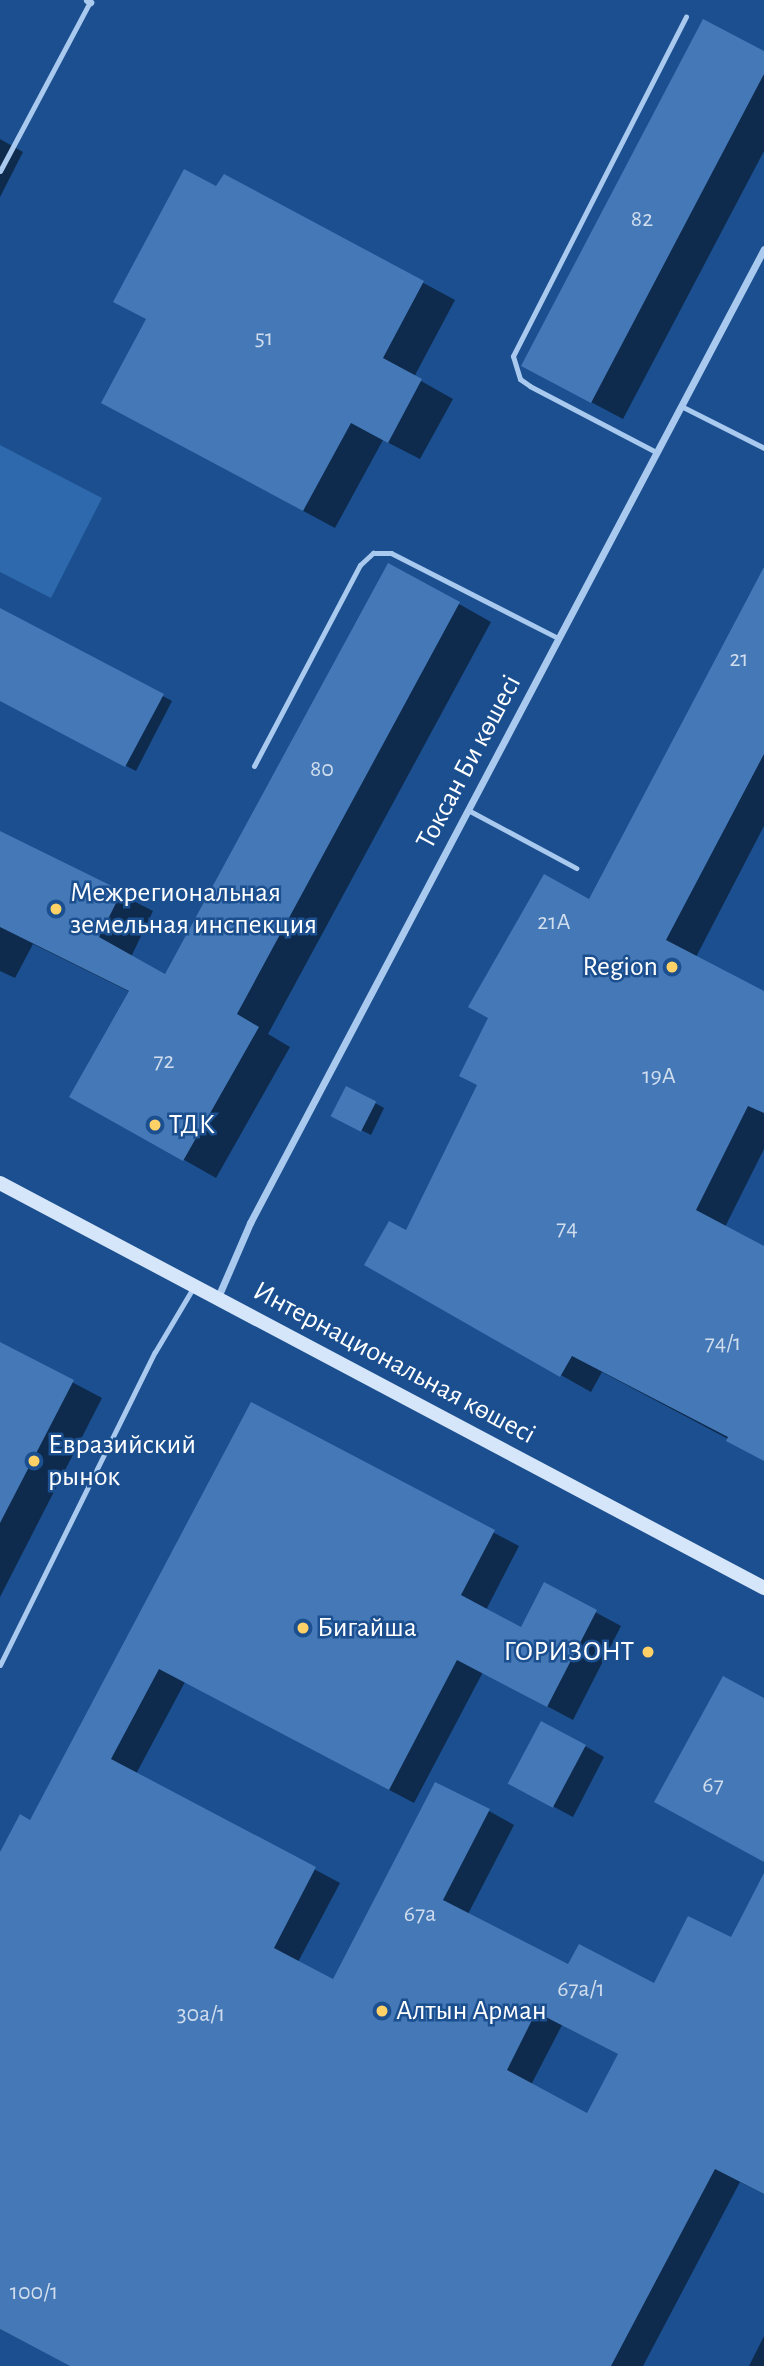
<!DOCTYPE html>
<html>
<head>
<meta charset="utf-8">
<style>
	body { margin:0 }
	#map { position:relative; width:764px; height:2366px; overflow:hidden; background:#1b4f8f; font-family:"Alegreya Sans",sans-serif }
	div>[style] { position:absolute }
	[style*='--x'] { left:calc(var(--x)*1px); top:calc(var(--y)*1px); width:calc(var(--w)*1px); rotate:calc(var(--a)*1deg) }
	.green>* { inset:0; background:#2e69ad }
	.shadow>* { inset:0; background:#0007 }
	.building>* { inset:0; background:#4478b7; transform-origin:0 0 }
	.service>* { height:5px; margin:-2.5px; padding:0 2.5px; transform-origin:2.5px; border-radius:2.5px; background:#a9c9ee }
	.minor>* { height:7px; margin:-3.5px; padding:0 3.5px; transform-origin:3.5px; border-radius:3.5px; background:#a9c9ee }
	.secondary>* { height:14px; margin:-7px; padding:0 7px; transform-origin:7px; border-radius:7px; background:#d6e6fa }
	.dots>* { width:19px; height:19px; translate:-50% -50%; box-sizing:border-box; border:4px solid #1b4f8f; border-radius:50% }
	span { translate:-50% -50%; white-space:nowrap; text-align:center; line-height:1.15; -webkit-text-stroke:5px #1b4f8f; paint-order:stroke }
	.number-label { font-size:24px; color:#d0dded }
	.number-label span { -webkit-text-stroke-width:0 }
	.street-label { font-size:28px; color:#fff }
	.poi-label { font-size:28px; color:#fff }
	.left { translate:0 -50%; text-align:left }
	.right { translate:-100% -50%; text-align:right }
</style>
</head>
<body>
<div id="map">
	<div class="green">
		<i style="clip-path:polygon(0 445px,102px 498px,51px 598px,0 572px)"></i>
	</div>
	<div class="shadow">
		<i style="clip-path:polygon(764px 53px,764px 151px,623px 419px,555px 383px)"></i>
		<i style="clip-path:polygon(0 139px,23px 152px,0 197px)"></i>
		<i style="clip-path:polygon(225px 176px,455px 300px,414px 377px,453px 399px,420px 459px,383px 440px,335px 528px,134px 420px)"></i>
		<i style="clip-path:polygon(764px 571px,764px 826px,696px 957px,764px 993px,764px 1149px,725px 1227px,764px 1248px,764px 1458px,602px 1372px,591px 1392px,366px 1265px,407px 1233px,590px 901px)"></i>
		<i style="clip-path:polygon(459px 604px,491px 622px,268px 1034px,290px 1047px,216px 1178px,72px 1096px,130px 992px,33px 944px,15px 978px,0 971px,0 833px,153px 911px,131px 957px,166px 977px)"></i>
		<i style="clip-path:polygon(0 610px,172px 701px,136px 771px,0 699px)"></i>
		<i style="clip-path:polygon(375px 1103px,384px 1108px,371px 1135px,343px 1121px)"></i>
		<i style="clip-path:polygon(0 1344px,102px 1398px,0 1597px)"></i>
		<i style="clip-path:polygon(evenodd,251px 1405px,519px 1546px,486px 1610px,522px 1629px,545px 1585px,621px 1626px,573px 1720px,483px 1672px,414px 1803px,185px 1682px,136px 1774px,340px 1883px,298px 1962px,333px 1981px,489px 1811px,514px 1825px,468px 1914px,569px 1966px,655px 1985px,732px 1940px,764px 1877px,764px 2194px,740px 2182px,643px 2366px,71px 2366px,0 2329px,0 1856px,31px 1822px,251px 1405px,562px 2025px,619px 2054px,588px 2115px,531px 2085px,562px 2025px)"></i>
		<i style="clip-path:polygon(585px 1746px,604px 1757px,573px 1817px,530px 1794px)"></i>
		<i style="clip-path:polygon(764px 2336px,764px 2366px,749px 2366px)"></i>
	</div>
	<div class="building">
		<i style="clip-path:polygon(703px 19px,764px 51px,764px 74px,591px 403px,521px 366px)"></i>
		<i style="clip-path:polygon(184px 169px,216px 186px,224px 174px,424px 281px,383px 358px,422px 379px,388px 443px,351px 423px,303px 511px,101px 403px,146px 319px,113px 302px)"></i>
		<i style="clip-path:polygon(388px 563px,460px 602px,237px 1014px,259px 1027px,183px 1161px,69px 1097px,129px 991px,0 927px,0 831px,122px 891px,99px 937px,165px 974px)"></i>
		<i style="clip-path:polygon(764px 567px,764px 754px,666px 940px,764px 991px,764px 1113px,748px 1106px,696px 1210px,764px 1246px,764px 1461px,726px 1441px,728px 1437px,572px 1356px,560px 1377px,364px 1265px,389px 1221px,406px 1230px,477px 1085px,459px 1076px,488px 1018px,468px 1007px,544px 874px,589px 899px)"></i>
		<i style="clip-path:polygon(0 608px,164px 694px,125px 767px,0 701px)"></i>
		<i style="left:346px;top:1086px;width:34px;height:34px;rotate:27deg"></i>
		<i style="clip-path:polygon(0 1342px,74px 1380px,0 1523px)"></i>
		<i style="clip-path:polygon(evenodd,251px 1402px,495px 1530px,461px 1595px,521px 1627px,544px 1582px,597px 1610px,547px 1707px,457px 1660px,389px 1790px,159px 1669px,111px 1759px,316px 1867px,274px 1948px,333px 1979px,435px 1782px,490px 1809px,443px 1900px,568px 1964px,579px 1944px,654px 1983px,688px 1916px,731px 1937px,764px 1873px,764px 2194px,715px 2169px,611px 2366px,70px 2366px,0 2329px,0 1852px,20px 1814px,30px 1820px,251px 1402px,536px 2012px,618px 2054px,587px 2113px,507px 2070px,536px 2012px)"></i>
		<i style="clip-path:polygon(723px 1676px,764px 1698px,764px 1862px,654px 1802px)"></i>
		<i style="left:541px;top:1721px;width:51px;height:71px;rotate:28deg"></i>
	</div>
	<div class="service">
		<i style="--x:0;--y:171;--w:191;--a:-62"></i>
		<i style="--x:681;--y:406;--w:93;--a:26.8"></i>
		<i style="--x:656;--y:452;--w:142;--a:-152.4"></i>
		<i style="--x:530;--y:386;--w:12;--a:-145"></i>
		<i style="--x:520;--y:379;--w:24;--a:-107"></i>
		<i style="--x:513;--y:356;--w:381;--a:-63"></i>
		<i style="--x:254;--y:766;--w:227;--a:-62.2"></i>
		<i style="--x:360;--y:565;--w:18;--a:-43"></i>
		<i style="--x:373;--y:553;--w:18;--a:0"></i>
		<i style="--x:391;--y:553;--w:187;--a:27"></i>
		<i style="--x:468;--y:810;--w:123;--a:28.2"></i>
		<i style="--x:0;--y:1665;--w:349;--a:-63.7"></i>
		<i style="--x:155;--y:1352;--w:74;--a:-59.3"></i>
	</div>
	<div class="minor">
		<i style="--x:87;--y:0;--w:4;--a:34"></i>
		<i style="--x:218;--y:1297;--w:81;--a:-66.6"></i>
		<i style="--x:250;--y:1223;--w:1101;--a:-62.18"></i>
	</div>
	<div class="secondary">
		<i style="--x:0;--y:1183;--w:865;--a:27.93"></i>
	</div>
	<div class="dots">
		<i style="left:56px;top:909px;background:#ffd166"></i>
		<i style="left:672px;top:967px;background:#ffd166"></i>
		<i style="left:155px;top:1125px;background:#ffd166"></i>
		<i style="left:34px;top:1461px;background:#ffd166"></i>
		<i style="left:303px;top:1628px;background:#ffd166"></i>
		<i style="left:648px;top:1652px;background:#ffd166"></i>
		<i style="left:382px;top:2011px;background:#ffd166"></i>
	</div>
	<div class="number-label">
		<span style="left:642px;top:220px">82</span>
		<span style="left:264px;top:339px">51</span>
		<span style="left:739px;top:660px">21</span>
		<span style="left:322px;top:770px">80</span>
		<span style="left:554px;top:923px">21А</span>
		<span style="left:164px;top:1062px">72</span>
		<span style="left:659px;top:1077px">19А</span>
		<span style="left:567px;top:1229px">74</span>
		<span style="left:723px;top:1344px">74/1</span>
		<span style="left:713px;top:1786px">67</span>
		<span style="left:420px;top:1915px">67а</span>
		<span style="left:581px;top:1990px">67а/1</span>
		<span style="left:201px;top:2015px">30а/1</span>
		<span style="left:34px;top:2293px">100/1</span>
	</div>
	<div class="street-label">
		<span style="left:469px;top:762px;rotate:-62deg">Токсан Би көшесі</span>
		<span style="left:394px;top:1363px;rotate:28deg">Интернациональная көшесі</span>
	</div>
	<div class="poi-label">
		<span class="left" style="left:70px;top:909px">Межрегиональная<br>земельная инспекция</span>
		<span class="right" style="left:658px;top:967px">Region</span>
		<span class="left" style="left:169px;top:1125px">ТДК</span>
		<span class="left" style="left:48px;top:1461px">Евразийский<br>рынок</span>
		<span class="left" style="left:317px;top:1628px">Бигайша</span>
		<span class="right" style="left:634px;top:1652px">ГОРИЗОНТ</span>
		<span class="left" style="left:396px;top:2011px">Алтын Арман</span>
	</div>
</div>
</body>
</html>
